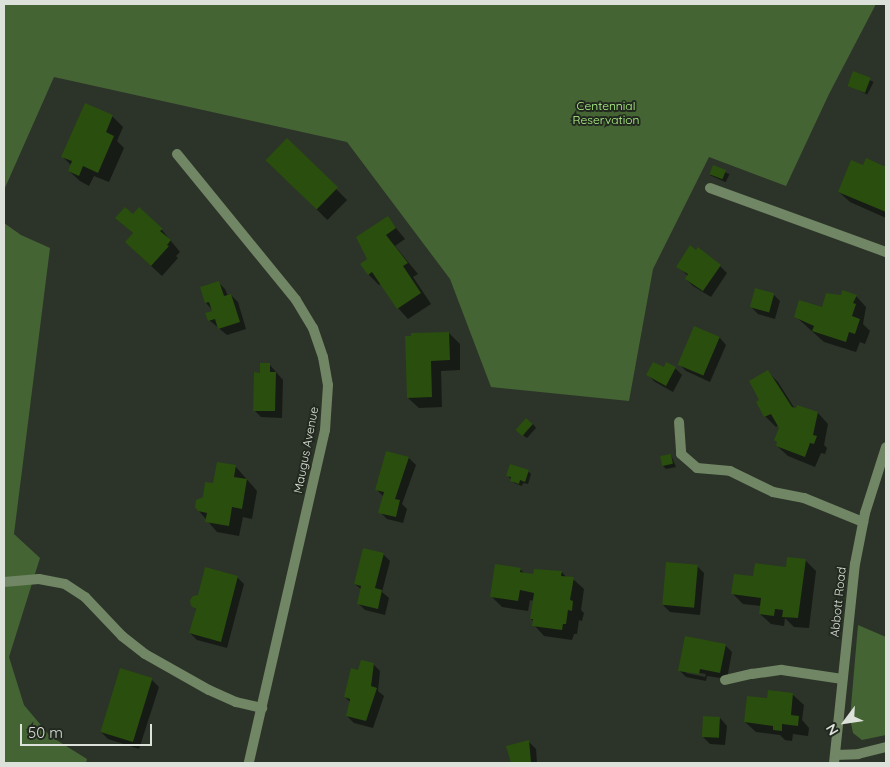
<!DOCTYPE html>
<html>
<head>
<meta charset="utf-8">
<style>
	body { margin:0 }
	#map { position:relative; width:890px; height:767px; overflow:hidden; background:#2c3328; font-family:Quicksand,sans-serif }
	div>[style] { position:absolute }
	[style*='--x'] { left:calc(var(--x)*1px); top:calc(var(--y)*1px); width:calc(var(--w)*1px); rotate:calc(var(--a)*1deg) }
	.green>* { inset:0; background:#456434 }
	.shadow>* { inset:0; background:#0007; transform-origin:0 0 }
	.building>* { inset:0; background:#294e0e; transform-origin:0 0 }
	.service>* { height:10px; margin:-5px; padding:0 5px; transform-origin:5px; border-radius:5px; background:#708664 }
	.minor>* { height:10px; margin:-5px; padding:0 5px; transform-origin:5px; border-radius:5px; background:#708664 }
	span { translate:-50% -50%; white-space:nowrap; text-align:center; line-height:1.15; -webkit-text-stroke:4px #22291f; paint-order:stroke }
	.park-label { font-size:12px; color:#b2f78b }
	.street-label { font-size:12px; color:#dce1da }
	.frame { position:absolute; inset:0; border:5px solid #dce1da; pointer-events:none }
	.north { position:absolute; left:820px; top:697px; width:50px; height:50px; -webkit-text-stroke:4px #22291f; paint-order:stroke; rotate:239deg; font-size:14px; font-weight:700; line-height:20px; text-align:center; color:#dce1da }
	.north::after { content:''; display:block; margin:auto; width:18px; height:22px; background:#dce1da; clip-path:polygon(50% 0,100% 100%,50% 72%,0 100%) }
	.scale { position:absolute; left:20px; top:724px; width:132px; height:22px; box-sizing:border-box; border:2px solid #dce1da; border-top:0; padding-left:6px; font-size:15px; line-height:18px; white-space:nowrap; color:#dce1da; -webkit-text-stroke:4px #22291f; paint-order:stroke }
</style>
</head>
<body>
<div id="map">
	<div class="green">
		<i style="clip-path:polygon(4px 4px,876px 4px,829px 94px,786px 186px,709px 157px,653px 269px,629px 401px,491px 387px,450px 279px,347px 142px,54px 77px,4px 190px)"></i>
		<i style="clip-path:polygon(4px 223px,21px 235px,50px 248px,14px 534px,40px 558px,9px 657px,24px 705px,50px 736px,87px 759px,86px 763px,4px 763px)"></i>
		<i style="clip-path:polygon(858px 625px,886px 637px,886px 735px,862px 740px,853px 733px,850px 718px)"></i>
	</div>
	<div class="shadow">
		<i style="left:854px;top:72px;width:22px;height:14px;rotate:27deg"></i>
		<i style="clip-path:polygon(112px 116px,123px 127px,117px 141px,124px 148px,109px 182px,94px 176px,89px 186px,80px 181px,69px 171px,71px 165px,62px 156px)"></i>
		<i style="left:287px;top:140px;width:85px;height:28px;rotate:45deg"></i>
		<i style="clip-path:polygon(866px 160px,886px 168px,886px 218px,850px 202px,839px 192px,863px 167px)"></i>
		<i style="left:714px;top:167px;width:17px;height:9px;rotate:25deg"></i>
		<i style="clip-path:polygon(133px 216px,162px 230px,180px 252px,176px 256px,178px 258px,162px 276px,137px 253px,134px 234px,128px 228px)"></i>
		<i style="clip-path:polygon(387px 217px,405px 239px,395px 246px,418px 274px,413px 277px,431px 304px,408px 319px,398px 308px,381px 284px,379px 285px,368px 274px,369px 260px)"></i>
		<i style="clip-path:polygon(678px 266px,720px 266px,727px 273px,711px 297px,693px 286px,686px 279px,688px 276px)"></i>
		<i style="clip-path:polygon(218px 282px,225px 289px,228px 296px,231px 295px,238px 302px,246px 329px,227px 335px,209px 320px,214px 312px,206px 303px)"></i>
		<i style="clip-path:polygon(773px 294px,780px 301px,775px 319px,758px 314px,751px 307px)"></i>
		<i style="clip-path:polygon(856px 296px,866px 307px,863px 324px,870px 331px,865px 344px,860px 342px,856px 352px,824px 342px,795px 316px,823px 309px)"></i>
		<i style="clip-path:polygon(695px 328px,720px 338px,726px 345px,710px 382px,686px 371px,679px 364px)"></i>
		<i style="clip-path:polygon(449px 333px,460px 344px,460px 370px,441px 371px,442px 407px,419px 408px,408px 398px,406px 338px)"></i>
		<i style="clip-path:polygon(269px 364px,283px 380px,282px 418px,261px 417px,254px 410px,261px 374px)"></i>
		<i style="clip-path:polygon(675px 368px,682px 375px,673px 392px,655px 382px,648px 375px,664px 369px)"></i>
		<i style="clip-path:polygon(768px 372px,778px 382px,795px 409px,818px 413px,828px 424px,824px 445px,827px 448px,825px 454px,821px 453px,815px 467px,788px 456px,777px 446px,780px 428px,779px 425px,776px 427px,765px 416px,761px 400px)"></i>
		<i style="clip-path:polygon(533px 424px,536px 428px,527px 438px,520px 433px)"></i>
		<i style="clip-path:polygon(387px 452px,409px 458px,416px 465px,402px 504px,407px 509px,403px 523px,387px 519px,380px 512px,384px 497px,377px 490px)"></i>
		<i style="clip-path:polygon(671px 455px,676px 467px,666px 469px,663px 466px)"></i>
		<i style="clip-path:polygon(235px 466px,257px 491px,252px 519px,243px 517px,239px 536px,217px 532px,199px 511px,204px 498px,214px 485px)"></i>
		<i style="clip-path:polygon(528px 471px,531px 474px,528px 484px,523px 483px,522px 486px,514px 483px,508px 476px)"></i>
		<i style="clip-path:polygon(383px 554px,390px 561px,382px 592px,389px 598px,385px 615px,365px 610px,358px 603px,362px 590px,355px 584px)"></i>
		<i style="clip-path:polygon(805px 560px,816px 571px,809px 628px,794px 627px,785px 618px,784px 626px,771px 624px,760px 614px,761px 606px,743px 604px,733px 594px,754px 577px,787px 568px)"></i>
		<i style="clip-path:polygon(697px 566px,704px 573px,700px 615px,670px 612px,663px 605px)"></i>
		<i style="clip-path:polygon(520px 569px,525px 574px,534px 575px,562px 572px,567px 578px,573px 579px,584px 589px,581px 610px,584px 613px,582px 621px,579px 620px,577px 634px,574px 634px,572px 640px,544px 636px,534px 625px,534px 622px,531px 619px,534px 601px,530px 600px,528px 611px,502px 607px,491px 596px)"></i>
		<i style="clip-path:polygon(237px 577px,244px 584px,227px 648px,197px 640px,190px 633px,196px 610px,192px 605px)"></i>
		<i style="clip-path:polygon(evenodd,725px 645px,732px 652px,727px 679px,707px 676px,706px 681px,686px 677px,679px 670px,725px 645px,686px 671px,706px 674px,705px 677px,686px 673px,686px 671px)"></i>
		<i style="clip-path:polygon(373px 664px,380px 671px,378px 691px,384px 696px,373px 728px,354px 723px,347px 716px,350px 702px,345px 697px)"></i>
		<i style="clip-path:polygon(152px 680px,159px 687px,139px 749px,108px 739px,101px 732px)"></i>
		<i style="clip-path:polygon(793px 695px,804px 705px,802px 720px,809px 728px,808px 736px,793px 734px,792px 741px,785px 740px,780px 735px,756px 732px,745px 722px,768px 700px)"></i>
		<i style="clip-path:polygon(720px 718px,727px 726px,725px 745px,710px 744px,703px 737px)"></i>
		<i style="clip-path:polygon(529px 742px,536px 749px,537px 763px,512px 763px,508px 747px)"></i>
	</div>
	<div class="building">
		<i style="left:853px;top:71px;width:19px;height:16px;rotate:21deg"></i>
		<i style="clip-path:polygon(85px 103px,113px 115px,106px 132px,114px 136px,98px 173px,83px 166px,79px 176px,68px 171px,72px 161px,61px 157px)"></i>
		<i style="left:287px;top:138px;width:71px;height:31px;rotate:44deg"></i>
		<i style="clip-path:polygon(866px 158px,886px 167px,886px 212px,838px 192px,851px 160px,863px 165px)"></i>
		<i style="left:713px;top:165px;width:14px;height:10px;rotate:21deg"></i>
		<i style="clip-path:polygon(125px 207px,133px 214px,139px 207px,163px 229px,160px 231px,171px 240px,167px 245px,169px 246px,151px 266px,125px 242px,133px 233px,115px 218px)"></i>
		<i style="clip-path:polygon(388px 216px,396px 228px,386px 235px,408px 263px,403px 266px,421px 293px,397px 309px,372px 272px,368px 275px,360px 264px,367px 259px,356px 237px)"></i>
		<i style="clip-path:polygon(690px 245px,696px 250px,698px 247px,721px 265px,703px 291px,685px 279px,688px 274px,676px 267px)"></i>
		<i style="clip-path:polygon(219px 281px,224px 296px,231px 294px,240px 322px,218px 329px,215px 319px,208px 321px,205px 313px,212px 311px,209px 302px,205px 303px,200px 287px)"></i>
		<i style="left:755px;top:288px;width:20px;height:20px;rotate:15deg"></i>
		<i style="clip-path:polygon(842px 290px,857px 295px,853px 303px,856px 304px,852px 316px,860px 319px,855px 334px,849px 332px,846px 342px,812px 331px,814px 326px,794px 317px,799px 300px,822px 307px,826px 293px,841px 295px)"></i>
		<i style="left:694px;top:326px;width:28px;height:42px;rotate:23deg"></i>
		<i style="clip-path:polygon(449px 332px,450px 360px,431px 361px,432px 397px,407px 398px,405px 336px,411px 336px,411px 333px)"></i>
		<i style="clip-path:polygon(653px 362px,664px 367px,666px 362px,676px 367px,666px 386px,646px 375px)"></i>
		<i style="clip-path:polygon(260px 363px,270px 363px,270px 372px,276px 372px,275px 411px,253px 411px,254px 372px,260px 373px)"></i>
		<i style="clip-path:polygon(768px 370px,792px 407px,796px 408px,797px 405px,818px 412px,813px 435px,817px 436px,814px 444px,810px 443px,805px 457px,776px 446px,777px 442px,774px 440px,779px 428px,771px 414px,764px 417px,756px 402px,759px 400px,749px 381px)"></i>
		<i style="left:526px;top:418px;width:9px;height:16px;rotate:41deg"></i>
		<i style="clip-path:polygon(386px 451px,409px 457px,395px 499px,400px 500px,396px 517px,378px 513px,384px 492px,375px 490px)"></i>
		<i style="left:671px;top:454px;width:10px;height:11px;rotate:79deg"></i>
		<i style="clip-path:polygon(217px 462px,236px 465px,234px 477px,247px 479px,242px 509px,232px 507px,229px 526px,205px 522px,207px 513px,198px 511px,195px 507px,196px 500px,203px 497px,205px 482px,213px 483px)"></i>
		<i style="clip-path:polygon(510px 464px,529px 470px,525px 482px,520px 480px,519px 484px,510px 481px,511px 477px,506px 476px)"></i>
		<i style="clip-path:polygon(363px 548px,384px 553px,375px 588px,382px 590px,378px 609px,357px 604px,361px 586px,354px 584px)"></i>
		<i style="clip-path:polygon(787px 557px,806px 559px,798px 618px,782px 617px,783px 610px,775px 609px,774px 616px,759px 614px,761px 598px,731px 594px,734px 574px,753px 576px,755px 563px,786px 567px)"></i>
		<i style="left:666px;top:562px;width:32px;height:43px;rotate:5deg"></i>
		<i style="clip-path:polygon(495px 564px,521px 568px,520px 572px,533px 574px,534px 569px,562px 571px,561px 576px,574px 577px,570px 600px,573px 601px,572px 611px,568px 610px,566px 624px,563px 624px,562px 630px,532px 626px,533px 619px,530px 619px,534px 593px,520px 590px,518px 601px,490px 597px)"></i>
		<i style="clip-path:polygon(205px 567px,238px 576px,221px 642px,189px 633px,196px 609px,191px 606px,190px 600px,193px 596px,198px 595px)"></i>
		<i style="clip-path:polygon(685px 636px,726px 644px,720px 673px,700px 669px,699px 674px,678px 671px)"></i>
		<i style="clip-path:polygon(361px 660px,374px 663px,371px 686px,377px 688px,366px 721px,346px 716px,350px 699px,344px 697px,351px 668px,358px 670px)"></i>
		<i style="left:120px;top:668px;width:34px;height:67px;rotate:17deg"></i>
		<i style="clip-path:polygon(768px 690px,793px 693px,791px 715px,799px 716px,798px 726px,782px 724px,782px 731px,773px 730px,773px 726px,744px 722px,747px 696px,767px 698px)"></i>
		<i style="left:703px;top:716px;width:17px;height:21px;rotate:3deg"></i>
		<i style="clip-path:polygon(529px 740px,531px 762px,511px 763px,506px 746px)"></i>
	</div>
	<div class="service">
		<i style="--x:710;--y:188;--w:187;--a:20"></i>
		<i style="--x:679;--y:422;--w:32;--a:86"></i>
		<i style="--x:681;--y:454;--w:21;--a:41"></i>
		<i style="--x:697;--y:468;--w:33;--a:5"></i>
		<i style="--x:730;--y:471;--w:48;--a:26"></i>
		<i style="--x:773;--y:492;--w:32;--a:11"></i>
		<i style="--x:804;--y:498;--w:64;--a:22.1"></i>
		<i style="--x:4;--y:582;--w:35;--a:-5"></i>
		<i style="--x:39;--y:579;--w:26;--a:11"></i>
		<i style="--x:65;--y:584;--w:24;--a:33"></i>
		<i style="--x:85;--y:597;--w:54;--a:46.5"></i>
		<i style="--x:122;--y:636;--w:29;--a:38"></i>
		<i style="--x:145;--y:654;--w:73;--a:29.4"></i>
		<i style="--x:209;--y:690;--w:30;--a:24"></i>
		<i style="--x:236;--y:702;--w:27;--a:13"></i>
		<i style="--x:725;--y:680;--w:28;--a:-13"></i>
		<i style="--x:752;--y:674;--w:30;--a:-8"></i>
		<i style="--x:782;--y:670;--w:61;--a:8.5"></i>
	</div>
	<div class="minor">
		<i style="--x:177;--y:154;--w:188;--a:50.8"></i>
		<i style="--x:296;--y:300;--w:33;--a:59"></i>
		<i style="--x:313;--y:328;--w:31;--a:71"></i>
		<i style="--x:323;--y:357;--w:28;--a:80"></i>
		<i style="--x:328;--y:385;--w:45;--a:93.8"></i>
		<i style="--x:325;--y:430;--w:342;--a:102.9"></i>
		<i style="--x:835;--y:755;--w:23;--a:-2"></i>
		<i style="--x:858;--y:754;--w:29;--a:-14"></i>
		<i style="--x:834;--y:763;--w:200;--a:-84"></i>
		<i style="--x:855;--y:564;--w:52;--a:-78.9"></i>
		<i style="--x:865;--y:513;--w:69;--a:-72.3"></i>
	</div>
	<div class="park-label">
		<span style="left:606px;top:113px">Centennial<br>Reservation</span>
	</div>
	<div class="street-label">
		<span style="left:306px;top:450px;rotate:-79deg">Maugus Avenue</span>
		<span style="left:838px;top:602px;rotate:-84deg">Abbott Road</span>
	</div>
	<div class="frame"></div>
	<div class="north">N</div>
	<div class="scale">50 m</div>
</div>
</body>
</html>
